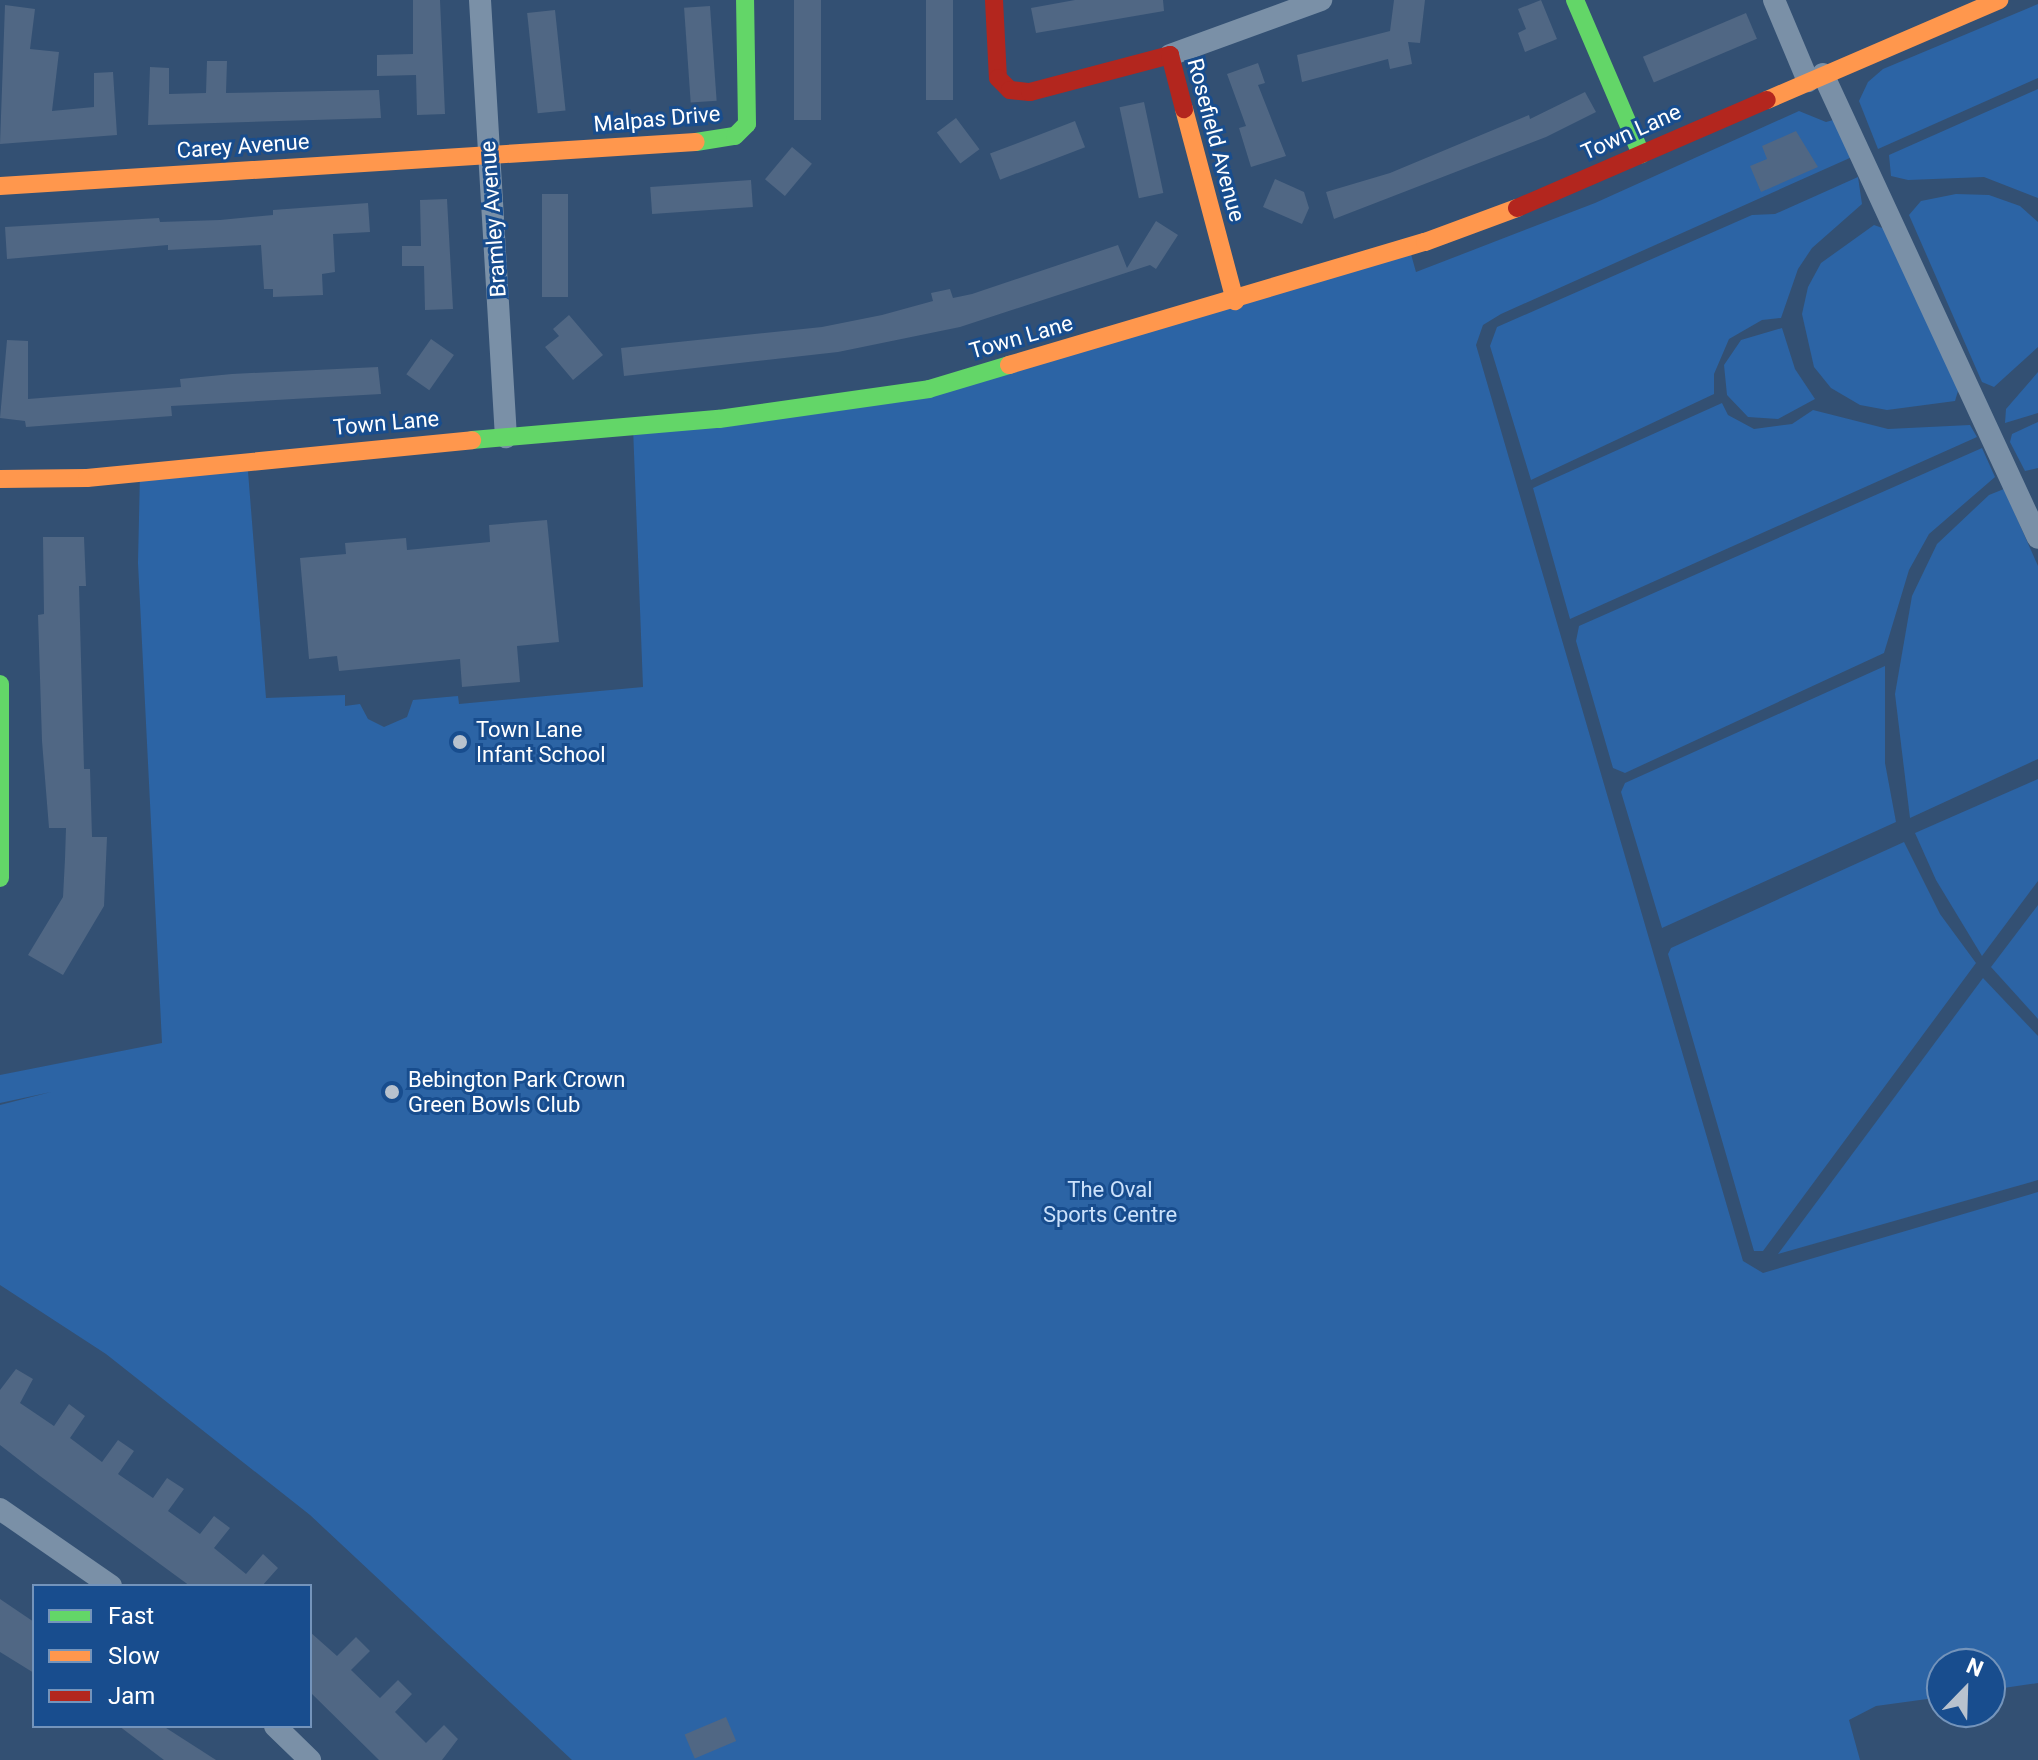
<!DOCTYPE html>
<html>
<head>
<meta charset="utf-8">
<style>
	body { margin:0 }
	#map { position:relative; width:2038px; height:1760px; overflow:hidden; background:#335073; font-family:Roboto,sans-serif }
	div>[style] { position:absolute }
	[style*='--x'] { left:calc(var(--x)*1px); top:calc(var(--y)*1px); width:calc(var(--w)*1px); rotate:calc(var(--a)*1deg) }
	.green>* { inset:0; background:#2c64a5 }
	.building>* { inset:0; background:#506784; transform-origin:0 0 }
	.street>* { height:22px; margin:-11px; padding:0 11px; transform-origin:11px; border-radius:11px; background:#7a90a7 }
	.fast>* { height:18px; margin:-9px; padding:0 9px; transform-origin:9px; border-radius:9px; background:#63d668 }
	.slow>* { height:18px; margin:-9px; padding:0 9px; transform-origin:9px; border-radius:9px; background:#ff974d }
	.jam>* { height:18px; margin:-9px; padding:0 9px; transform-origin:9px; border-radius:9px; background:#b3261e }
	.dots>* { width:22px; height:22px; translate:-50% -50%; box-sizing:border-box; border:4px solid #184d8e; border-radius:50% }
	span { translate:-50% -50%; white-space:nowrap; text-align:center; line-height:1.15; -webkit-text-stroke:6px #184d8e; paint-order:stroke }
	.street-label { font-size:22px; color:#fff }
	.poi-label { font-size:22px; color:#fff }
	.left { translate:0 -50%; text-align:left }
	.park-label { font-size:22px; color:#cbe1fb }
	.legend { position:absolute; left:32px; top:1584px; width:280px; height:144px; box-sizing:border-box; background:#184d8e; border:2px solid #7494bb; margin:0; padding:10px 14px; list-style:none; font-size:24px; color:#fff }
	.legend li { display:flex; align-items:center; gap:16px; height:40px }
	.legend b { width:40px; border:2px solid #7494bb }
	.north { position:absolute; left:1926px; top:1648px; width:80px; height:80px; box-sizing:border-box; background:#184d8e; border:2px solid #7494bb; border-radius:50%; rotate:23deg; font-size:22px; font-weight:700; line-height:32px; text-align:center; color:#fff }
	.north::after { content:''; display:block; margin:auto; width:28px; height:36px; background:#b8c2ce; clip-path:polygon(50% 0,100% 100%,50% 72%,0 100%) }
</style>
</head>
<body>
<div id="map">
	<div class="green">
		<i style="clip-path:polygon(2038px 4px,2038px 78px,1878px 149px,1859px 101px,1868px 82px,1883px 69px)"></i>
		<i style="clip-path:polygon(2038px 89px,2038px 198px,1984px 177px,1908px 180px,1891px 176px,1889px 155px)"></i>
		<i style="clip-path:polygon(1799px 111px,1826px 122px,1837px 119px,1852px 157px,1501px 314px,1483px 325px,1476px 345px,1743px 1261px,1763px 1273px,2038px 1192px,2038px 1683px,1990px 1690px,1990px 1664px,1942px 1664px,1942px 1697px,1876px 1706px,1849px 1720px,1860px 1760px,572px 1760px,310px 1515px,106px 1354px,0 1285px,0 1105px,51px 1092px,0 1103px,0 1075px,162px 1043px,138px 563px,140px 472px,247px 459px,266px 698px,345px 695px,345px 706px,360px 704px,368px 719px,384px 727px,407px 717px,413px 700px,458px 696px,459px 704px,643px 687px,633px 427px,860px 403px,1409px 247px,1416px 272px,1595px 203px)"></i>
		<i style="clip-path:polygon(1858px 177px,1862px 204px,1812px 248px,1798px 269px,1781px 318px,1762px 320px,1729px 339px,1714px 374px,1714px 394px,1531px 480px,1490px 346px,1497px 327px,1752px 215px,1775px 214px)"></i>
		<i style="clip-path:polygon(1956px 194px,1989px 195px,2020px 206px,2038px 222px,2038px 347px,1994px 387px,1982px 382px,1909px 215px,1921px 201px)"></i>
		<i style="clip-path:polygon(1874px 225px,1888px 230px,1961px 381px,1955px 401px,1887px 410px,1860px 405px,1831px 388px,1814px 367px,1802px 314px,1808px 287px,1821px 263px)"></i>
		<i style="clip-path:polygon(1782px 328px,1795px 369px,1815px 399px,1778px 419px,1748px 417px,1727px 395px,1724px 365px,1741px 340px)"></i>
		<i style="clip-path:polygon(2038px 372px,2038px 413px,2005px 423px,2006px 409px)"></i>
		<i style="clip-path:polygon(1722px 403px,1728px 415px,1754px 429px,1792px 424px,1813px 410px,1888px 429px,1970px 425px,1977px 437px,1570px 619px,1533px 488px)"></i>
		<i style="clip-path:polygon(2038px 422px,2038px 468px,2025px 471px,2010px 442px,2012px 434px)"></i>
		<i style="clip-path:polygon(1982px 448px,1995px 477px,1929px 534px,1909px 570px,1884px 653px,1625px 773px,1613px 768px,1576px 641px,1579px 626px)"></i>
		<i style="clip-path:polygon(2004px 489px,2038px 566px,2038px 759px,1910px 818px,1895px 694px,1912px 596px,1937px 544px,1989px 495px)"></i>
		<i style="clip-path:polygon(1885px 666px,1885px 763px,1896px 822px,1662px 928px,1621px 792px,1625px 783px)"></i>
		<i style="clip-path:polygon(2038px 779px,2038px 881px,1982px 956px,1936px 880px,1915px 833px)"></i>
		<i style="clip-path:polygon(1904px 842px,1940px 914px,1976px 963px,1763px 1251px,1754px 1251px,1668px 954px,1671px 948px)"></i>
		<i style="clip-path:polygon(2038px 905px,2038px 1019px,1991px 967px)"></i>
		<i style="clip-path:polygon(1983px 978px,2038px 1036px,2038px 1180px,1778px 1254px)"></i>
	</div>
	<div class="building">
		<i style="clip-path:polygon(413px 0,440px 0,445px 114px,417px 115px,416px 75px,377px 76px,377px 55px,413px 54px)"></i>
		<i style="left:794px;top:0;width:27px;height:120px"></i>
		<i style="left:926px;top:0;width:27px;height:100px"></i>
		<i style="clip-path:polygon(1075px 0,1163px 0,1164px 11px,1036px 33px,1031px 8px)"></i>
		<i style="clip-path:polygon(1394px 0,1425px 0,1420px 43px,1408px 42px,1412px 64px,1390px 69px,1388px 59px,1302px 82px,1297px 55px,1390px 31px)"></i>
		<i style="clip-path:polygon(1541px 0,1557px 39px,1525px 52px,1518px 33px,1526px 29px,1518px 9px)"></i>
		<i style="clip-path:polygon(5px 5px,35px 9px,30px 49px,59px 52px,52px 111px,94px 107px,94px 73px,113px 72px,117px 135px,0 144px)"></i>
		<i style="left:710px;top:6px;width:95px;height:26px;rotate:86deg"></i>
		<i style="left:555px;top:10px;width:101px;height:28px;rotate:84deg"></i>
		<i style="left:1746px;top:13px;width:28px;height:112px;rotate:67deg"></i>
		<i style="clip-path:polygon(207px 61px,227px 61px,226px 93px,379px 90px,381px 118px,148px 125px,150px 67px,169px 68px,169px 94px,206px 93px)"></i>
		<i style="clip-path:polygon(1258px 63px,1265px 83px,1258px 85px,1286px 156px,1251px 167px,1239px 128px,1246px 126px,1227px 74px)"></i>
		<i style="clip-path:polygon(1585px 92px,1596px 112px,1546px 137px,1334px 219px,1326px 192px,1390px 173px,1529px 115px,1530px 119px)"></i>
		<i style="left:1144px;top:102px;width:93px;height:25px;rotate:78deg"></i>
		<i style="left:956px;top:118px;width:39px;height:24px;rotate:53deg"></i>
		<i style="left:1075px;top:121px;width:28px;height:91px;rotate:69deg"></i>
		<i style="clip-path:polygon(1796px 131px,1818px 167px,1761px 192px,1750px 166px,1767px 159px,1762px 146px)"></i>
		<i style="left:792px;top:147px;width:26px;height:42px;rotate:40deg"></i>
		<i style="clip-path:polygon(1275px 179px,1304px 192px,1309px 208px,1302px 224px,1263px 207px)"></i>
		<i style="left:751px;top:180px;width:27px;height:101px;rotate:86deg"></i>
		<i style="left:542px;top:194px;width:26px;height:103px"></i>
		<i style="clip-path:polygon(447px 199px,453px 309px,425px 310px,424px 266px,402px 266px,402px 246px,421px 246px,420px 200px)"></i>
		<i style="clip-path:polygon(368px 203px,370px 232px,333px 234px,335px 272px,322px 274px,323px 295px,273px 297px,273px 289px,264px 289px,261px 245px,168px 250px,168px 245px,7px 259px,5px 227px,159px 218px,160px 222px,220px 220px,273px 215px,273px 210px)"></i>
		<i style="clip-path:polygon(1156px 221px,1178px 235px,1156px 269px,1150px 265px,960px 327px,838px 352px,624px 376px,621px 348px,822px 327px,882px 315px,933px 301px,931px 293px,950px 289px,953px 298px,972px 294px,1118px 245px,1127px 268px)"></i>
		<i style="clip-path:polygon(569px 315px,603px 355px,573px 380px,545px 347px,559px 336px,553px 329px)"></i>
		<i style="left:431px;top:339px;width:28px;height:43px;rotate:35deg"></i>
		<i style="clip-path:polygon(7px 340px,28px 341px,28px 399px,181px 387px,180px 379px,232px 374px,378px 367px,381px 394px,171px 406px,172px 416px,26px 427px,25px 421px,0 418px)"></i>
		<i style="clip-path:polygon(547px 520px,559px 642px,517px 646px,520px 682px,462px 687px,460px 659px,339px 671px,337px 656px,309px 659px,300px 558px,346px 554px,345px 543px,406px 538px,407px 550px,490px 542px,489px 525px)"></i>
		<i style="clip-path:polygon(43px 537px,84px 537px,86px 586px,79px 586px,84px 769px,90px 769px,92px 837px,107px 837px,104px 906px,63px 975px,28px 955px,63px 897px,65px 859px,66px 828px,49px 828px,42px 741px,38px 615px,44px 614px)"></i>
		<i style="clip-path:polygon(16px 1369px,33px 1379px,20px 1403px,54px 1426px,69px 1404px,85px 1416px,70px 1438px,102px 1462px,118px 1440px,134px 1451px,118px 1474px,153px 1498px,167px 1478px,184px 1489px,168px 1511px,200px 1534px,214px 1516px,230px 1528px,214px 1548px,246px 1574px,263px 1554px,278px 1568px,262px 1586px,190px 1586px,40px 1476px,0 1445px,0 1390px)"></i>
		<i style="clip-path:polygon(0 1599px,34px 1622px,34px 1673px,0 1652px)"></i>
		<i style="clip-path:polygon(310px 1632px,337px 1656px,356px 1637px,370px 1651px,351px 1670px,380px 1698px,398px 1680px,412px 1694px,395px 1712px,426px 1743px,444px 1725px,458px 1739px,442px 1760px,379px 1760px,310px 1692px)"></i>
		<i style="left:726px;top:1717px;width:26px;height:45px;rotate:67deg"></i>
		<i style="clip-path:polygon(119px 1726px,163px 1726px,216px 1760px,164px 1760px)"></i>
	</div>
	<div class="street">
		<i style="--x:480;--y:0;--w:438;--a:86.6"></i>
		<i style="--x:1774;--y:0;--w:88;--a:67.2"></i>
		<i style="--x:1170;--y:55;--w:161;--a:-20"></i>
		<i style="--x:1823;--y:74;--w:511;--a:65.14"></i>
		<i style="--x:0;--y:1509;--w:135;--a:34.7"></i>
		<i style="--x:275;--y:1726;--w:49;--a:44.2"></i>
	</div>
	<div class="fast">
		<i style="--x:1575;--y:0;--w:168;--a:66.8"></i>
		<i style="--x:696;--y:142;--w:39;--a:-9"></i>
		<i style="--x:735;--y:136;--w:17;--a:-45"></i>
		<i style="--x:747;--y:124;--w:124;--a:-90.9"></i>
		<i style="--x:472;--y:440;--w:248;--a:-4.9"></i>
		<i style="--x:719;--y:419;--w:212;--a:-8.1"></i>
		<i style="--x:929;--y:389;--w:84;--a:-16.7"></i>
		<i style="--x:0;--y:684;--w:194;--a:90"></i>
	</div>
	<div class="slow">
		<i style="--x:1767;--y:100;--w:253;--a:-23.3"></i>
		<i style="--x:1184;--y:109;--w:199;--a:75.1"></i>
		<i style="--x:0;--y:186;--w:697;--a:-3.62"></i>
		<i style="--x:1009;--y:365;--w:434;--a:-16.5"></i>
		<i style="--x:1425;--y:242;--w:98;--a:-20.3"></i>
		<i style="--x:0;--y:479;--w:87;--a:-0.7"></i>
		<i style="--x:87;--y:478;--w:387;--a:-5.6"></i>
	</div>
	<div class="jam">
		<i style="--x:994;--y:0;--w:78;--a:87.1"></i>
		<i style="--x:998;--y:78;--w:17;--a:45"></i>
		<i style="--x:1010;--y:90;--w:20;--a:6"></i>
		<i style="--x:1030;--y:92;--w:145;--a:-14.8"></i>
		<i style="--x:1170;--y:55;--w:56;--a:75.5"></i>
		<i style="--x:1517;--y:208;--w:272;--a:-23.4"></i>
	</div>
	<div class="dots">
		<i style="left:460px;top:742px;background:#b8c2ce"></i>
		<i style="left:392px;top:1092px;background:#b8c2ce"></i>
	</div>
	<div class="street-label">
		<span style="left:657px;top:119px;rotate:-5deg">Malpas Drive</span>
		<span style="left:1631px;top:132px;rotate:-24deg">Town Lane</span>
		<span style="left:1216px;top:140px;rotate:75deg">Rosefield Avenue</span>
		<span style="left:243px;top:146px;rotate:-4deg">Carey Avenue</span>
		<span style="left:493px;top:219px;rotate:-94deg">Bramley Avenue</span>
		<span style="left:1021px;top:337px;rotate:-16deg">Town Lane</span>
		<span style="left:386px;top:423px;rotate:-5deg">Town Lane</span>
	</div>
	<div class="poi-label">
		<span class="left" style="left:476px;top:742px">Town Lane<br>Infant School</span>
		<span class="left" style="left:408px;top:1092px">Bebington Park Crown<br>Green Bowls Club</span>
	</div>
	<div class="park-label">
		<span style="left:1110px;top:1202px">The Oval<br>Sports Centre</span>
	</div>
	<ul class="legend">
	<li><b style="height:10px;background:#63d668"></b>Fast</li>
	<li><b style="height:10px;background:#ff974d"></b>Slow</li>
	<li><b style="height:10px;background:#b3261e"></b>Jam</li>
	</ul>
	<div class="north">N</div>
</div>
</body>
</html>
